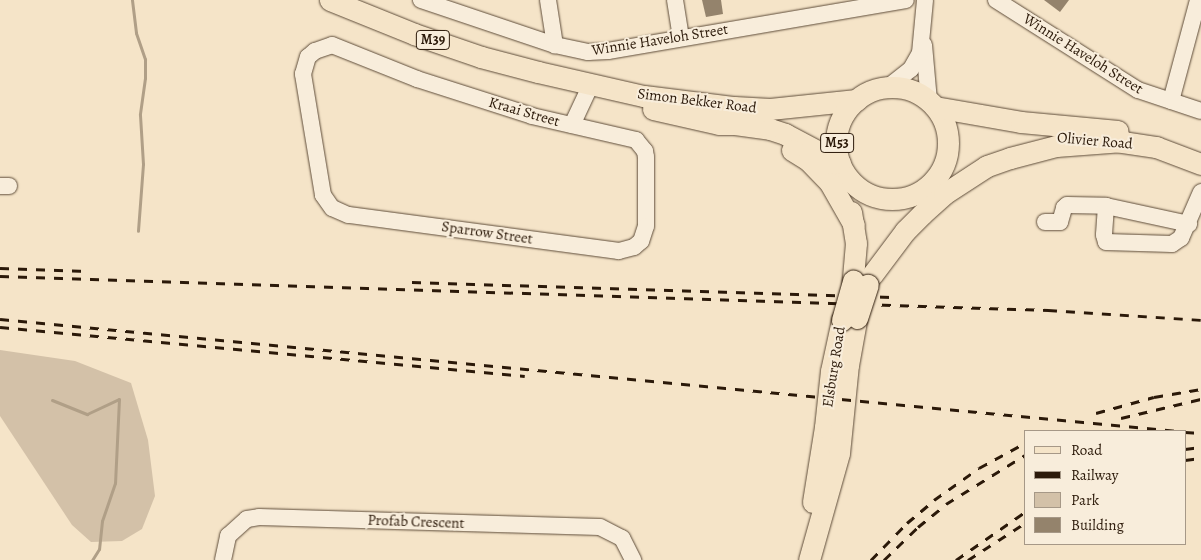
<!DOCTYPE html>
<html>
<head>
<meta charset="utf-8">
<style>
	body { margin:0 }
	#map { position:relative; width:1201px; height:560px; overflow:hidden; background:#f5e4c8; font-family:Alegreya,serif }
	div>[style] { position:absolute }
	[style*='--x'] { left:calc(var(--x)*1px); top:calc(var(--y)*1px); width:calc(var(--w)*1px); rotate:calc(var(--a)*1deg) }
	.green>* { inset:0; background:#d3c1a8 }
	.stream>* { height:3px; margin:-1.5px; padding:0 1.5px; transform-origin:1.5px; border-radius:1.5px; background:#b09f87 }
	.building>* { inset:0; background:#94836c }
	.roads { filter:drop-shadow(0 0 1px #5e4c39) drop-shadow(0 0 1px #5e4c39) }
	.minor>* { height:16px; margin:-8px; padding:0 8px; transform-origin:8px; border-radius:8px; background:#f8eddb }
	.major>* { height:21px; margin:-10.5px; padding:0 10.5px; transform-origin:10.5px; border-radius:10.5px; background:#f5e4c8 }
	.major>.ring { margin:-10.5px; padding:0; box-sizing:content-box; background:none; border:21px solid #f5e4c8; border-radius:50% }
	.rail>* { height:3px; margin-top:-1.5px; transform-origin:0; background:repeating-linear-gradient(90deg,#2b1909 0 9px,transparent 0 18px) }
	.bridges { filter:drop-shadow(0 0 1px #2b1909) drop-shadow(0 0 1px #2b1909) }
	.major-bridge>* { height:21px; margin:-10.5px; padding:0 10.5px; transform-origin:10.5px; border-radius:10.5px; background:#f5e4c8 }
	span { translate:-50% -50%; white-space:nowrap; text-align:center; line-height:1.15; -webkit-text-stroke:4px #f8eddb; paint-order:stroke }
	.shield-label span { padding:1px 4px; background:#f8eddb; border:1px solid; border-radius:4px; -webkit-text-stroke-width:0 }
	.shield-label { font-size:14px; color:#2b1909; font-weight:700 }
	.street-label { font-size:15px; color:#2b1909 }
	.legend { position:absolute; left:1024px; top:430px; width:162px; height:115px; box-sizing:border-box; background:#f8eddb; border:1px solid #a69887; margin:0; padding:6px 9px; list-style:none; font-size:15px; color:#2b1909 }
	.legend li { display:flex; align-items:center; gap:10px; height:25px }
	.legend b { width:25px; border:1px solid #a69887 }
</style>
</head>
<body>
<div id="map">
	<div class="green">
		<i style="clip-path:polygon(0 350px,75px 361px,131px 383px,148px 440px,155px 496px,142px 529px,122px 541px,91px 542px,72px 525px,0 416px)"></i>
	</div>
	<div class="stream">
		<i style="--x:132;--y:0;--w:33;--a:83"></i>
		<i style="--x:136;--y:33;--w:28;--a:71"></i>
		<i style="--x:145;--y:59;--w:19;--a:90"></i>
		<i style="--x:145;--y:78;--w:37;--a:98"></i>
		<i style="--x:140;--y:115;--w:49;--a:86.5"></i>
		<i style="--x:143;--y:164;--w:67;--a:94.3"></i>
		<i style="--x:52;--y:400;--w:38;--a:22"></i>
		<i style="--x:87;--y:414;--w:35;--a:-25"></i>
		<i style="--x:119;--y:399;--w:84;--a:92.7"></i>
		<i style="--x:115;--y:483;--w:40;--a:108.9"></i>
		<i style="--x:102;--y:521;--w:28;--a:96"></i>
		<i style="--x:99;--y:549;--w:13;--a:122"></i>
	</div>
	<div class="building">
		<i style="clip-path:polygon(702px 0,721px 0,723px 14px,706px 17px)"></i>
		<i style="clip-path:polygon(1044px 0,1069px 0,1060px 12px)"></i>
	</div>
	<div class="roads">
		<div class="minor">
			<i style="--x:421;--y:0;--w:141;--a:18.6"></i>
			<i style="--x:555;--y:45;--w:34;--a:12"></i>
			<i style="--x:588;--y:52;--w:20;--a:-3"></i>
			<i style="--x:608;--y:51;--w:302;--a:-9.7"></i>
			<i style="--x:548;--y:0;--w:46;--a:81.2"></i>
			<i style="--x:675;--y:0;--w:38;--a:81"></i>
			<i style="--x:996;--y:0;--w:168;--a:32.4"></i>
			<i style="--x:1138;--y:90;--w:66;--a:18.4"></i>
			<i style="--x:332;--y:45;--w:92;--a:21.8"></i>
			<i style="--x:417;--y:79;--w:121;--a:17.8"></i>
			<i style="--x:532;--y:116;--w:107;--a:13"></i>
			<i style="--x:636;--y:140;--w:14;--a:51"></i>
			<i style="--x:645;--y:151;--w:6;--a:81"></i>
			<i style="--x:646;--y:157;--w:69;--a:90"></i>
			<i style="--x:646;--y:226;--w:16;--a:108"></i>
			<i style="--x:641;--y:241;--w:9;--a:139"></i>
			<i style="--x:634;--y:247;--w:16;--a:165"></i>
			<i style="--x:619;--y:251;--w:273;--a:-172.4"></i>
			<i style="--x:348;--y:215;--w:17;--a:-156"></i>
			<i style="--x:332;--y:208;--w:16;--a:-125"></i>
			<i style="--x:323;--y:195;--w:123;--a:-99.4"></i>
			<i style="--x:303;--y:74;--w:18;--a:-74"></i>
			<i style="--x:308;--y:57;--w:9;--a:-41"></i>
			<i style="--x:315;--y:51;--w:18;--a:-19"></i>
			<i style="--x:924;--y:45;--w:56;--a:84.9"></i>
			<i style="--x:888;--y:87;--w:29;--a:-38"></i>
			<i style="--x:911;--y:69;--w:18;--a:-61"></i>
			<i style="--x:920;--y:53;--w:53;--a:-84.6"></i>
			<i style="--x:1171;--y:101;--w:105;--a:-75"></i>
			<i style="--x:572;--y:125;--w:38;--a:-65"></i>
			<i style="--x:588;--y:91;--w:9;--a:-49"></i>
			<i style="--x:0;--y:186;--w:9;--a:0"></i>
			<i style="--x:1106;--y:206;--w:85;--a:12.2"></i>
			<i style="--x:1045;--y:222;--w:15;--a:0"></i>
			<i style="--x:1060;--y:222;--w:15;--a:-74"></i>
			<i style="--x:1064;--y:208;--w:4;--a:-45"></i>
			<i style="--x:1067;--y:205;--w:39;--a:1"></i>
			<i style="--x:1106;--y:206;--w:29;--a:94"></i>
			<i style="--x:1104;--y:235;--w:7;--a:74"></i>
			<i style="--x:1106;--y:242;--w:66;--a:1.7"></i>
			<i style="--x:1172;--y:244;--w:11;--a:-34"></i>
			<i style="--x:1181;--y:238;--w:50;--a:-66.5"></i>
			<i style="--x:223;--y:560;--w:25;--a:-78"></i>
			<i style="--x:228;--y:536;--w:25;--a:-42"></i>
			<i style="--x:247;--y:519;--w:12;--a:-9"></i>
			<i style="--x:259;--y:517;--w:341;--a:1.7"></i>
			<i style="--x:600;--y:527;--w:25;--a:27"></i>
			<i style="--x:622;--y:538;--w:25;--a:63"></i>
		</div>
		<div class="major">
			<i style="--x:330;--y:0;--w:91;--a:22"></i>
			<i style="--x:414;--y:34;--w:71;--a:18.9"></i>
			<i style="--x:481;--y:57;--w:59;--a:14.7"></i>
			<i style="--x:538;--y:72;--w:109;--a:12.8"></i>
			<i style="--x:644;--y:96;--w:91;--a:7"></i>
			<i style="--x:734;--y:107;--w:36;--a:3"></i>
			<i style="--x:770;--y:109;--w:87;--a:-5.9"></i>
			<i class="ring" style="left:836px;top:87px;width:91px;height:91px"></i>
			<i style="--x:935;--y:107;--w:87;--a:9.9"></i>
			<i style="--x:1021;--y:122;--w:97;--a:5.3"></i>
			<i style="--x:653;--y:109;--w:68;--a:12.8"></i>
			<i style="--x:719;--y:124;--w:16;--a:0"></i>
			<i style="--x:735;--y:124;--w:35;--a:8"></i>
			<i style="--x:770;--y:129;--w:16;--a:18"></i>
			<i style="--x:785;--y:134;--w:62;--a:27.8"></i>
			<i style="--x:1109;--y:140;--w:48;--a:8.5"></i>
			<i style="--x:1156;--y:147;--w:48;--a:20.7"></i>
			<i style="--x:792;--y:150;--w:19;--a:32"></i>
			<i style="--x:808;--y:160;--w:32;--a:46"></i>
			<i style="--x:830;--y:183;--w:48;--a:60.3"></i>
			<i style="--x:851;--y:212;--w:31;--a:81"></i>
			<i style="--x:856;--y:243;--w:38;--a:95"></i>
			<i style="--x:872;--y:275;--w:55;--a:-53.1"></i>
			<i style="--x:905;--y:231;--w:24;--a:-45"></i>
			<i style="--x:922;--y:214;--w:30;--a:-42"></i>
			<i style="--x:944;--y:194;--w:51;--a:-33.1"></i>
			<i style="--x:987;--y:166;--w:24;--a:-19"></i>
			<i style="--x:1010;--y:158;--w:48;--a:-14.6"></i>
			<i style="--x:1056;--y:146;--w:67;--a:-4.3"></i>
			<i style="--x:813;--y:502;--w:76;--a:-80.9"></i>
			<i style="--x:825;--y:427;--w:56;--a:-83.9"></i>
			<i style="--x:831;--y:371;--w:52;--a:-77.8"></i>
			<i style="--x:809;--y:560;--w:111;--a:-74.3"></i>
			<i style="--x:839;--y:453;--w:88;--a:-84.2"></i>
			<i style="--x:848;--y:365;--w:45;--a:-79.7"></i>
		</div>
	</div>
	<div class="rail">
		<i style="--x:0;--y:268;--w:87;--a:2"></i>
		<i style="--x:0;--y:276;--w:1049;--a:1.86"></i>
		<i style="--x:1048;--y:310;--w:153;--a:3.7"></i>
		<i style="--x:412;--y:282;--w:480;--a:1.8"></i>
		<i style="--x:0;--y:319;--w:1183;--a:5.43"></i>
		<i style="--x:0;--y:327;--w:527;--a:5.33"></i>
		<i style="--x:1096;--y:413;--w:60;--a:-15.4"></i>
		<i style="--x:1154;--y:397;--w:48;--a:-9.7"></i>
		<i style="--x:1121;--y:418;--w:82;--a:-13.4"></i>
		<i style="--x:1185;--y:432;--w:16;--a:4"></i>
		<i style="--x:1185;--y:449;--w:16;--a:-7"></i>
		<i style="--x:1185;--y:460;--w:16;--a:-7"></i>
		<i style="--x:871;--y:560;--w:52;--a:-45.8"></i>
		<i style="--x:907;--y:523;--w:35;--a:-40"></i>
		<i style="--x:934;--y:500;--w:55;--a:-35.4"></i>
		<i style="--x:979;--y:468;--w:52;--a:-28.5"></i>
		<i style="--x:884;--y:560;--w:47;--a:-44.1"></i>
		<i style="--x:918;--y:527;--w:36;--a:-39"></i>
		<i style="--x:946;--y:504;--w:93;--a:-31.8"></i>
		<i style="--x:956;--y:560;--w:84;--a:-34.8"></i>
		<i style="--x:968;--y:560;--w:68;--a:-33"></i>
	</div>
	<div class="bridges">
		<div class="major-bridge">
			<i style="--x:857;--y:318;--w:35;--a:-72"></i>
			<i style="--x:842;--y:320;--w:41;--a:-74.2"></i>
		</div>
	</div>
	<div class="shield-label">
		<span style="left:433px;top:40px">M39</span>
		<span style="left:837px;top:143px">M53</span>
	</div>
	<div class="street-label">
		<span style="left:660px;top:40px;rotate:-9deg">Winnie Haveloh Street</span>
		<span style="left:1083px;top:54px;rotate:32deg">Winnie Haveloh Street</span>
		<span style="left:697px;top:101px;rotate:7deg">Simon Bekker Road</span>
		<span style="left:524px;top:112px;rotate:16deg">Kraai Street</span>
		<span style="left:1095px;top:141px;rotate:5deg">Olivier Road</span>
		<span style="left:487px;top:233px;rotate:8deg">Sparrow Street</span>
		<span style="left:834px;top:367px;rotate:-81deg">Elsburg Road</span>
		<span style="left:416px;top:522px;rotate:2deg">Profab Crescent</span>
	</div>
	<ul class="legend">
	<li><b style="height:6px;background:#f5e4c8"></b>Road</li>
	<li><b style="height:6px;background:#2b1909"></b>Railway</li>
	<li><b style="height:14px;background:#d3c1a8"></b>Park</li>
	<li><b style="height:14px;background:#94836c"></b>Building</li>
	</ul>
</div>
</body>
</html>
